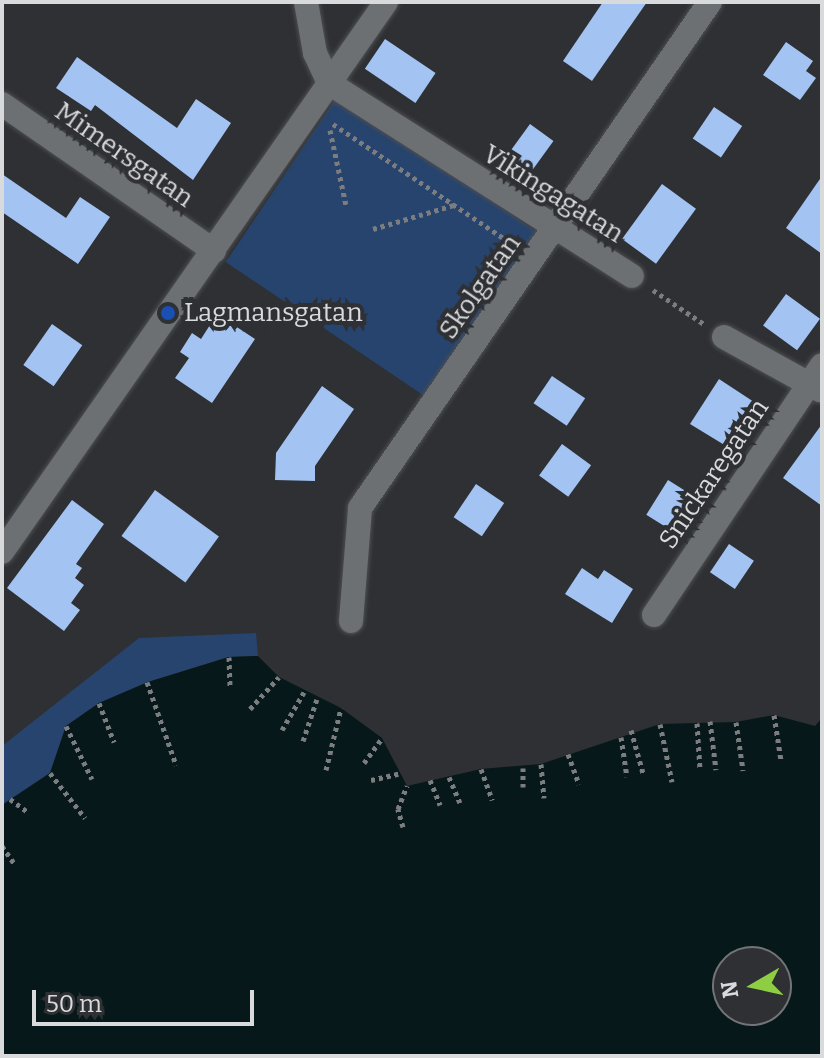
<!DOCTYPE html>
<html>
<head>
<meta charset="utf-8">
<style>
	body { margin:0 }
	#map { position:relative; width:824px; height:1058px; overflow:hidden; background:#2e3033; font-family:Bitter,serif }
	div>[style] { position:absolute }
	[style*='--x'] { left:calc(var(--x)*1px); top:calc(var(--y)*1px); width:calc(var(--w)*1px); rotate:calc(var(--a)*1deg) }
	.green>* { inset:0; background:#26446e; transform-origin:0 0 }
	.water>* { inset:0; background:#061819 }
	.building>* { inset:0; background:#a3c4f3; transform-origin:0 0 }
	.path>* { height:5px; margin-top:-2.5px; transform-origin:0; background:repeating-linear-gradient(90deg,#7c7d80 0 4px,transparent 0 8px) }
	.roads { filter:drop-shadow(0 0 2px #4d4e51) drop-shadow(0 0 2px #4d4e51) }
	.minor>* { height:24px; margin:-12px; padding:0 12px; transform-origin:12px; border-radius:12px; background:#6d7073 }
	.dots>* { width:22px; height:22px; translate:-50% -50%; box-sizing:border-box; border:4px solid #2e3033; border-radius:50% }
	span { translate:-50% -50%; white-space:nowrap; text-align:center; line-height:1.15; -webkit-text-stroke:8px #2e3033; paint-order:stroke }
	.street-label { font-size:26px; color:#d9dadc }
	.poi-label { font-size:26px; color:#d9dadc }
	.left { translate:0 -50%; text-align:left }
	.frame { position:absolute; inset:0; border:4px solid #d9dadc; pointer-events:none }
	.north { position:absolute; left:712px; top:946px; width:80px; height:80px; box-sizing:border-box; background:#2e3033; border:2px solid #727477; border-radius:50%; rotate:261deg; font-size:22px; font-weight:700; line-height:32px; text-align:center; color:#d9dadc }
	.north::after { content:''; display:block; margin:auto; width:28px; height:36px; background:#8ece43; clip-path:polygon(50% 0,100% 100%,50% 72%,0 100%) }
	.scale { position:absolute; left:32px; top:990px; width:222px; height:36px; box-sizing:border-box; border:4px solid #d9dadc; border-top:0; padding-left:10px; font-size:24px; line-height:28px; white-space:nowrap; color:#d9dadc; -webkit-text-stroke:6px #2e3033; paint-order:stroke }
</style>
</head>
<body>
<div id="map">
	<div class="green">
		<i style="left:337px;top:97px;width:241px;height:199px;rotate:34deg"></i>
		<i style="clip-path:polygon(256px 633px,258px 656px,228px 657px,148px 682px,99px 703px,66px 726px,50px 773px,2px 805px,2px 746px,139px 638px)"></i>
	</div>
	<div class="water">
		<i style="clip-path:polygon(evenodd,258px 656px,279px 677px,341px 708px,382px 738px,407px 786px,481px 769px,541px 764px,660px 724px,736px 722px,774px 715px,815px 726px,822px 718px,822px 1056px,2px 1056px,2px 805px,50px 773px,66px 726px,99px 703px,148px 682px,229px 657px,258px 656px,728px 962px,776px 962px,776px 1010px,728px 1010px,728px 962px)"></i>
	</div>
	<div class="building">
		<i style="clip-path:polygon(603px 2px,647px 2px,592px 81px,563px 61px)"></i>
		<i style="left:385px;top:39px;width:61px;height:36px;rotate:34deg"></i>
		<i style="clip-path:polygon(786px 42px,813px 61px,806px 71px,816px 78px,800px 100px,763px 75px)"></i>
		<i style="clip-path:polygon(77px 57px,177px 128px,196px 99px,231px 123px,193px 180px,95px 105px,91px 111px,56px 88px)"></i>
		<i style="left:714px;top:107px;width:34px;height:38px;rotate:34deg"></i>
		<i style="left:530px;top:124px;width:29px;height:41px;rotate:36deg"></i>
		<i style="clip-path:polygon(2px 174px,66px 218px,80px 197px,110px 217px,78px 264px,2px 212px)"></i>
		<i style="clip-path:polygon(822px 176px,822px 254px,786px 228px)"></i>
		<i style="left:662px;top:184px;width:42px;height:68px;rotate:36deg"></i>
		<i style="left:786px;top:294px;width:42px;height:39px;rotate:36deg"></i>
		<i style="clip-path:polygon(217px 314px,255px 339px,212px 403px,175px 378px,189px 358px,180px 352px,192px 333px,201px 339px)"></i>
		<i style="left:52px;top:324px;width:37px;height:50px;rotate:35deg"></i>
		<i style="left:552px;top:376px;width:40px;height:33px;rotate:34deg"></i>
		<i style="clip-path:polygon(719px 379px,754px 402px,731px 449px,690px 424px)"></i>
		<i style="clip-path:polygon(322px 386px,354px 409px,315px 466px,315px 481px,275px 480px,276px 453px)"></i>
		<i style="clip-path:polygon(822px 424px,822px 506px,783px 478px)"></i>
		<i style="left:562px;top:444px;width:36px;height:39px;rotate:36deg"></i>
		<i style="left:668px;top:480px;width:32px;height:41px;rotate:32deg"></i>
		<i style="left:476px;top:484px;width:34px;height:40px;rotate:34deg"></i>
		<i style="left:155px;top:490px;width:79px;height:57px;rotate:36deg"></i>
		<i style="clip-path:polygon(72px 500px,104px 524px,76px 564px,82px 568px,75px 578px,84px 585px,71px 603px,80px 610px,64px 631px,7px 588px)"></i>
		<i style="left:729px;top:544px;width:30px;height:34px;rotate:34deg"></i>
		<i style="clip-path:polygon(582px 568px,598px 579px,604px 570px,633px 589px,612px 623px,565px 594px)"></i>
	</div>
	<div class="path">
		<i style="--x:333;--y:124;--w:214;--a:33.8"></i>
		<i style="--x:330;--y:130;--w:77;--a:78"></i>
		<i style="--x:373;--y:229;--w:84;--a:-16.5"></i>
		<i style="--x:653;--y:290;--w:61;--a:33.7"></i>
		<i style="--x:229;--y:657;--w:29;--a:88"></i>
		<i style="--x:147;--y:682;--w:88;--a:70.7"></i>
		<i style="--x:99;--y:703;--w:42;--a:69"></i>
		<i style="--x:250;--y:709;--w:43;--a:-47.8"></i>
		<i style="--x:774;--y:715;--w:46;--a:81.2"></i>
		<i style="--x:710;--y:721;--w:49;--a:83"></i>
		<i style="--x:736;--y:722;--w:49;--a:81.7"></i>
		<i style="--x:697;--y:723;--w:46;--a:86.3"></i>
		<i style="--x:660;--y:724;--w:59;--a:78.3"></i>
		<i style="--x:66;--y:726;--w:59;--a:63.9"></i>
		<i style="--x:282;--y:730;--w:44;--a:-59.9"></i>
		<i style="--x:631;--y:730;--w:45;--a:74.4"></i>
		<i style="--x:621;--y:737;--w:40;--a:81.5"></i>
		<i style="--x:303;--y:741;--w:44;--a:-71.6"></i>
		<i style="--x:568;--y:754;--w:32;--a:70"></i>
		<i style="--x:364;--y:763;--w:31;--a:-54"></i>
		<i style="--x:541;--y:764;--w:34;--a:85"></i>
		<i style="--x:523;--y:768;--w:19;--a:90"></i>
		<i style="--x:481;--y:769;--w:33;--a:70"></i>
		<i style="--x:326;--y:770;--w:64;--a:-76.4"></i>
		<i style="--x:50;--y:773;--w:57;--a:52.1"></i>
		<i style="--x:449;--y:777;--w:28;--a:67"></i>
		<i style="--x:371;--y:780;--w:28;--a:-13"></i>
		<i style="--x:430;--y:780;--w:27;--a:68"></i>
		<i style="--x:10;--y:799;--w:22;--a:36"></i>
		<i style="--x:403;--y:827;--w:19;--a:-106"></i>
		<i style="--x:398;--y:809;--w:25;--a:-69"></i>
		<i style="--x:2;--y:846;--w:21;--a:55"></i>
	</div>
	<div class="roads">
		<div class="minor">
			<i style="--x:306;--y:2;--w:52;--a:80"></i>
			<i style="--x:315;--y:53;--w:33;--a:65"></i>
			<i style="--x:329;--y:83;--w:359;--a:32.5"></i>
			<i style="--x:2;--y:104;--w:258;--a:34.7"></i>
			<i style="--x:724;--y:337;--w:110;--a:28.9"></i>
			<i style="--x:2;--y:552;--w:671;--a:-55.08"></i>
			<i style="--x:654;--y:615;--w:301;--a:-56.1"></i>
			<i style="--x:351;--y:621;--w:113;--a:-85.4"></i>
			<i style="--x:360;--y:508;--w:615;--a:-55.33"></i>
		</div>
	</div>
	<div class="dots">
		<i style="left:168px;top:313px;background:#1a4fb4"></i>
	</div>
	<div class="street-label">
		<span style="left:124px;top:155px;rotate:35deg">Mimersgatan</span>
		<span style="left:553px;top:194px;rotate:32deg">Vikingagatan</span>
		<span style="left:480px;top:287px;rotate:-55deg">Skolgatan</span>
		<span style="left:714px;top:474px;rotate:-56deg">Snickaregatan</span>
	</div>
	<div class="poi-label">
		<span class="left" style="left:184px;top:313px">Lagmansgatan</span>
	</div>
	<div class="frame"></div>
	<div class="north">N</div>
	<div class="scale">50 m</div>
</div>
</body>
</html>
